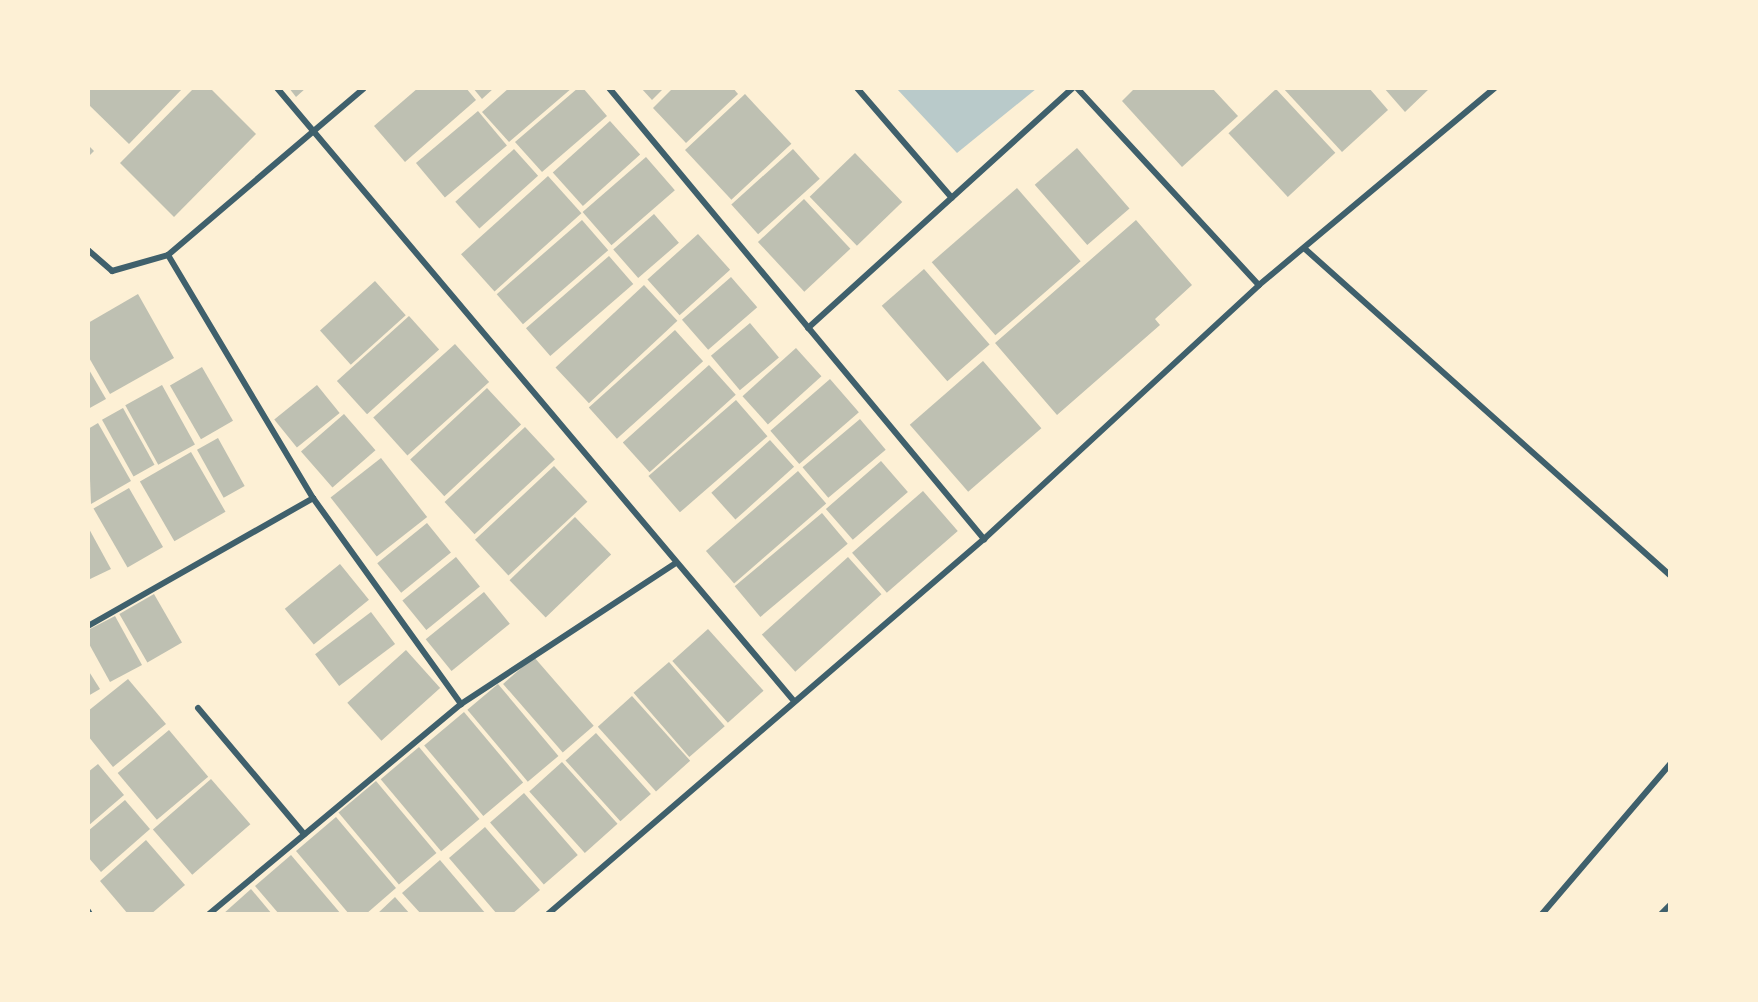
<!DOCTYPE html>
<html>
<head>
<meta charset="utf-8">
<style>
	body { margin:0 }
	#map { position:relative; width:1758px; height:1002px; overflow:hidden; background:#fdf0d5; font-family:Georgia,serif }
	div>[style] { position:absolute }
	[style*='--x'] { left:calc(var(--x)*1px); top:calc(var(--y)*1px); width:calc(var(--w)*1px); rotate:calc(var(--a)*1deg) }
	.green>* { inset:0; background:#b9caca }
	.building>* { inset:0; background:#bec0b2; transform-origin:0 0 }
	.minor>* { height:6px; margin:-3px; padding:0 3px; transform-origin:3px; border-radius:3px; background:#3f606c }
	span { translate:-50% -50%; white-space:nowrap; text-align:center; line-height:1.15; -webkit-text-stroke:5px #fdf0d5; paint-order:stroke }
	.frame { position:absolute; inset:0; border:90px solid #fdf0d5; pointer-events:none }
</style>
</head>
<body>
<div id="map">
	<div class="green">
		<i style="clip-path:polygon(897px 89px,1036px 89px,957px 153px)"></i>
	</div>
	<div class="building">
		<i style="clip-path:polygon(88px 88px,183px 88px,129px 144px,88px 104px)"></i>
		<i style="clip-path:polygon(194px 88px,210px 88px,256px 134px,174px 217px,120px 163px)"></i>
		<i style="clip-path:polygon(289px 88px,306px 88px,296px 97px)"></i>
		<i style="clip-path:polygon(418px 88px,466px 88px,476px 100px,405px 162px,374px 126px)"></i>
		<i style="clip-path:polygon(473px 88px,494px 88px,482px 99px)"></i>
		<i style="clip-path:polygon(509px 88px,572px 88px,509px 142px,482px 112px)"></i>
		<i style="clip-path:polygon(578px 88px,583px 88px,607px 116px,542px 172px,515px 142px)"></i>
		<i style="clip-path:polygon(641px 88px,664px 88px,652px 100px)"></i>
		<i style="clip-path:polygon(673px 88px,733px 88px,738px 94px,686px 143px,653px 108px)"></i>
		<i style="clip-path:polygon(1135px 88px,1212px 88px,1238px 116px,1182px 167px,1122px 101px)"></i>
		<i style="clip-path:polygon(1283px 88px,1369px 88px,1388px 110px,1342px 152px)"></i>
		<i style="clip-path:polygon(1384px 88px,1430px 88px,1405px 112px)"></i>
		<i style="left:1276px;top:89px;width:87px;height:65px;rotate:47deg"></i>
		<i style="left:745px;top:94px;width:68px;height:82px;rotate:47deg"></i>
		<i style="left:478px;top:111px;width:45px;height:81px;rotate:50deg"></i>
		<i style="left:610px;top:121px;width:45px;height:77px;rotate:48deg"></i>
		<i style="clip-path:polygon(88px 145px,94px 151px,88px 157px)"></i>
		<i style="left:1077px;top:148px;width:80px;height:56px;rotate:49deg"></i>
		<i style="left:514px;top:149px;width:36px;height:79px;rotate:48deg"></i>
		<i style="left:793px;top:149px;width:40px;height:83px;rotate:48deg"></i>
		<i style="left:855px;top:153px;width:68px;height:63px;rotate:46deg"></i>
		<i style="left:646px;top:157px;width:44px;height:84px;rotate:49deg"></i>
		<i style="left:548px;top:176px;width:50px;height:117px;rotate:48deg"></i>
		<i style="left:1017px;top:188px;width:97px;height:113px;rotate:49deg"></i>
		<i style="left:804px;top:199px;width:68px;height:63px;rotate:47deg"></i>
		<i style="left:654px;top:214px;width:38px;height:54px;rotate:49deg"></i>
		<i style="left:582px;top:220px;width:40px;height:113px;rotate:49deg"></i>
		<i style="clip-path:polygon(1136px 220px,1192px 285px,1155px 319px,1160px 325px,1057px 415px,995px 343px)"></i>
		<i style="left:698px;top:234px;width:48px;height:68px;rotate:48deg"></i>
		<i style="left:609px;top:256px;width:37px;height:110px;rotate:49deg"></i>
		<i style="left:924px;top:269px;width:100px;height:56px;rotate:49deg"></i>
		<i style="left:731px;top:277px;width:40px;height:65px;rotate:49deg"></i>
		<i style="left:375px;top:281px;width:46px;height:74px;rotate:48deg"></i>
		<i style="left:644px;top:285px;width:49px;height:121px;rotate:47deg"></i>
		<i style="clip-path:polygon(138px 294px,174px 358px,110px 394px,88px 356px,88px 323px)"></i>
		<i style="left:409px;top:316px;width:45px;height:97px;rotate:48deg"></i>
		<i style="left:750px;top:323px;width:45px;height:51px;rotate:50deg"></i>
		<i style="left:675px;top:330px;width:42px;height:116px;rotate:48deg"></i>
		<i style="left:455px;top:344px;width:51px;height:110px;rotate:48deg"></i>
		<i style="left:796px;top:348px;width:38px;height:72px;rotate:48deg"></i>
		<i style="left:983px;top:361px;width:89px;height:97px;rotate:49deg"></i>
		<i style="left:709px;top:365px;width:40px;height:116px;rotate:48deg"></i>
		<i style="left:202px;top:367px;width:62px;height:37px;rotate:60deg"></i>
		<i style="clip-path:polygon(88px 368px,106px 399px,88px 409px)"></i>
		<i style="left:830px;top:379px;width:44px;height:79px;rotate:49deg"></i>
		<i style="left:162px;top:385px;width:68px;height:42px;rotate:61deg"></i>
		<i style="left:317px;top:385px;width:36px;height:55px;rotate:51deg"></i>
		<i style="left:487px;top:388px;width:50px;height:105px;rotate:47deg"></i>
		<i style="left:736px;top:400px;width:48px;height:116px;rotate:49deg"></i>
		<i style="left:123px;top:408px;width:65px;height:24px;rotate:61deg"></i>
		<i style="left:344px;top:414px;width:48px;height:57px;rotate:49deg"></i>
		<i style="left:860px;top:419px;width:40px;height:75px;rotate:50deg"></i>
		<i style="clip-path:polygon(98px 423px,131px 481px,91px 504px,88px 429px)"></i>
		<i style="left:525px;top:427px;width:44px;height:110px;rotate:47deg"></i>
		<i style="left:218px;top:438px;width:55px;height:24px;rotate:61deg"></i>
		<i style="left:770px;top:440px;width:36px;height:79px;rotate:48deg"></i>
		<i style="left:191px;top:452px;width:69px;height:59px;rotate:60deg"></i>
		<i style="left:381px;top:458px;width:75px;height:64px;rotate:52deg"></i>
		<i style="left:881px;top:461px;width:41px;height:73px;rotate:49deg"></i>
		<i style="left:554px;top:466px;width:49px;height:108px;rotate:47deg"></i>
		<i style="left:798px;top:471px;width:43px;height:122px;rotate:49deg"></i>
		<i style="left:129px;top:488px;width:68px;height:41px;rotate:60deg"></i>
		<i style="left:923px;top:491px;width:53px;height:94px;rotate:49deg"></i>
		<i style="left:822px;top:513px;width:40px;height:114px;rotate:50deg"></i>
		<i style="left:575px;top:517px;width:52px;height:91px;rotate:46deg"></i>
		<i style="left:427px;top:523px;width:38px;height:64px;rotate:51deg"></i>
		<i style="clip-path:polygon(88px 527px,111px 569px,88px 580px)"></i>
		<i style="left:456px;top:557px;width:38px;height:69px;rotate:51deg"></i>
		<i style="left:848px;top:557px;width:50px;height:116px;rotate:48deg"></i>
		<i style="left:340px;top:564px;width:46px;height:71px;rotate:51deg"></i>
		<i style="left:484px;top:592px;width:41px;height:75px;rotate:51deg"></i>
		<i style="left:154px;top:594px;width:56px;height:40px;rotate:60deg"></i>
		<i style="left:371px;top:612px;width:40px;height:70px;rotate:53deg"></i>
		<i style="clip-path:polygon(115px 616px,142px 665px,110px 682px,88px 642px,88px 630px)"></i>
		<i style="left:708px;top:629px;width:83px;height:48px;rotate:48deg"></i>
		<i style="left:406px;top:650px;width:51px;height:79px;rotate:48deg"></i>
		<i style="left:534px;top:657px;width:91px;height:41px;rotate:49deg"></i>
		<i style="left:669px;top:662px;width:85px;height:47px;rotate:49deg"></i>
		<i style="clip-path:polygon(88px 670px,100px 689px,88px 696px)"></i>
		<i style="clip-path:polygon(128px 679px,166px 724px,113px 767px,88px 736px,88px 711px)"></i>
		<i style="left:498px;top:684px;width:94px;height:40px;rotate:50deg"></i>
		<i style="left:632px;top:696px;width:87px;height:46px;rotate:48deg"></i>
		<i style="left:464px;top:712px;width:92px;height:52px;rotate:50deg"></i>
		<i style="left:169px;top:730px;width:61px;height:67px;rotate:50deg"></i>
		<i style="left:596px;top:733px;width:82px;height:41px;rotate:48deg"></i>
		<i style="left:419px;top:747px;width:94px;height:50px;rotate:50deg"></i>
		<i style="left:562px;top:762px;width:83px;height:44px;rotate:48deg"></i>
		<i style="clip-path:polygon(98px 764px,124px 795px,88px 826px,88px 772px)"></i>
		<i style="left:211px;top:779px;width:60px;height:77px;rotate:49deg"></i>
		<i style="left:376px;top:781px;width:94px;height:49px;rotate:50deg"></i>
		<i style="left:524px;top:793px;width:82px;height:45px;rotate:49deg"></i>
		<i style="clip-path:polygon(125px 800px,150px 829px,101px 872px,88px 857px,88px 831px)"></i>
		<i style="clip-path:polygon(336px 817px,396px 888px,366px 914px,349px 914px,296px 851px)"></i>
		<i style="clip-path:polygon(485px 827px,540px 890px,512px 914px,497px 914px,449px 858px)"></i>
		<i style="clip-path:polygon(146px 840px,185px 885px,151px 914px,128px 914px,100px 881px)"></i>
		<i style="clip-path:polygon(291px 855px,341px 914px,279px 914px,255px 886px)"></i>
		<i style="clip-path:polygon(440px 860px,486px 914px,421px 914px,402px 893px)"></i>
		<i style="clip-path:polygon(251px 889px,272px 914px,223px 914px)"></i>
		<i style="clip-path:polygon(395px 897px,410px 914px,377px 914px)"></i>
	</div>
	<div class="minor">
		<i style="--x:277;--y:88;--w:800;--a:49.86"></i>
		<i style="--x:609;--y:88;--w:587;--a:50.26"></i>
		<i style="--x:857;--y:88;--w:145;--a:49.2"></i>
		<i style="--x:1077;--y:88;--w:268;--a:47.3"></i>
		<i style="--x:1304;--y:248;--w:491;--a:41.8"></i>
		<i style="--x:88;--y:250;--w:32;--a:41"></i>
		<i style="--x:112;--y:271;--w:58;--a:-15.9"></i>
		<i style="--x:168;--y:255;--w:257;--a:-40.4"></i>
		<i style="--x:168;--y:255;--w:283;--a:59.2"></i>
		<i style="--x:313;--y:498;--w:254;--a:54.3"></i>
		<i style="--x:461;--y:704;--w:328;--a:140.2"></i>
		<i style="--x:808;--y:328;--w:358;--a:-42.2"></i>
		<i style="--x:88;--y:626;--w:259;--a:-29.6"></i>
		<i style="--x:461;--y:704;--w:257;--a:-33.3"></i>
		<i style="--x:198;--y:708;--w:165;--a:49.9"></i>
		<i style="--x:88;--y:911;--w:4;--a:56"></i>
		<i style="--x:548;--y:914;--w:575;--a:-40.7"></i>
		<i style="--x:984;--y:539;--w:374;--a:-42.7"></i>
		<i style="--x:1259;--y:285;--w:307;--a:-39.9"></i>
		<i style="--x:1542;--y:914;--w:197;--a:-49.5"></i>
		<i style="--x:1661;--y:914;--w:13;--a:-45"></i>
	</div>
	<div class="frame"></div>
</div>
</body>
</html>
